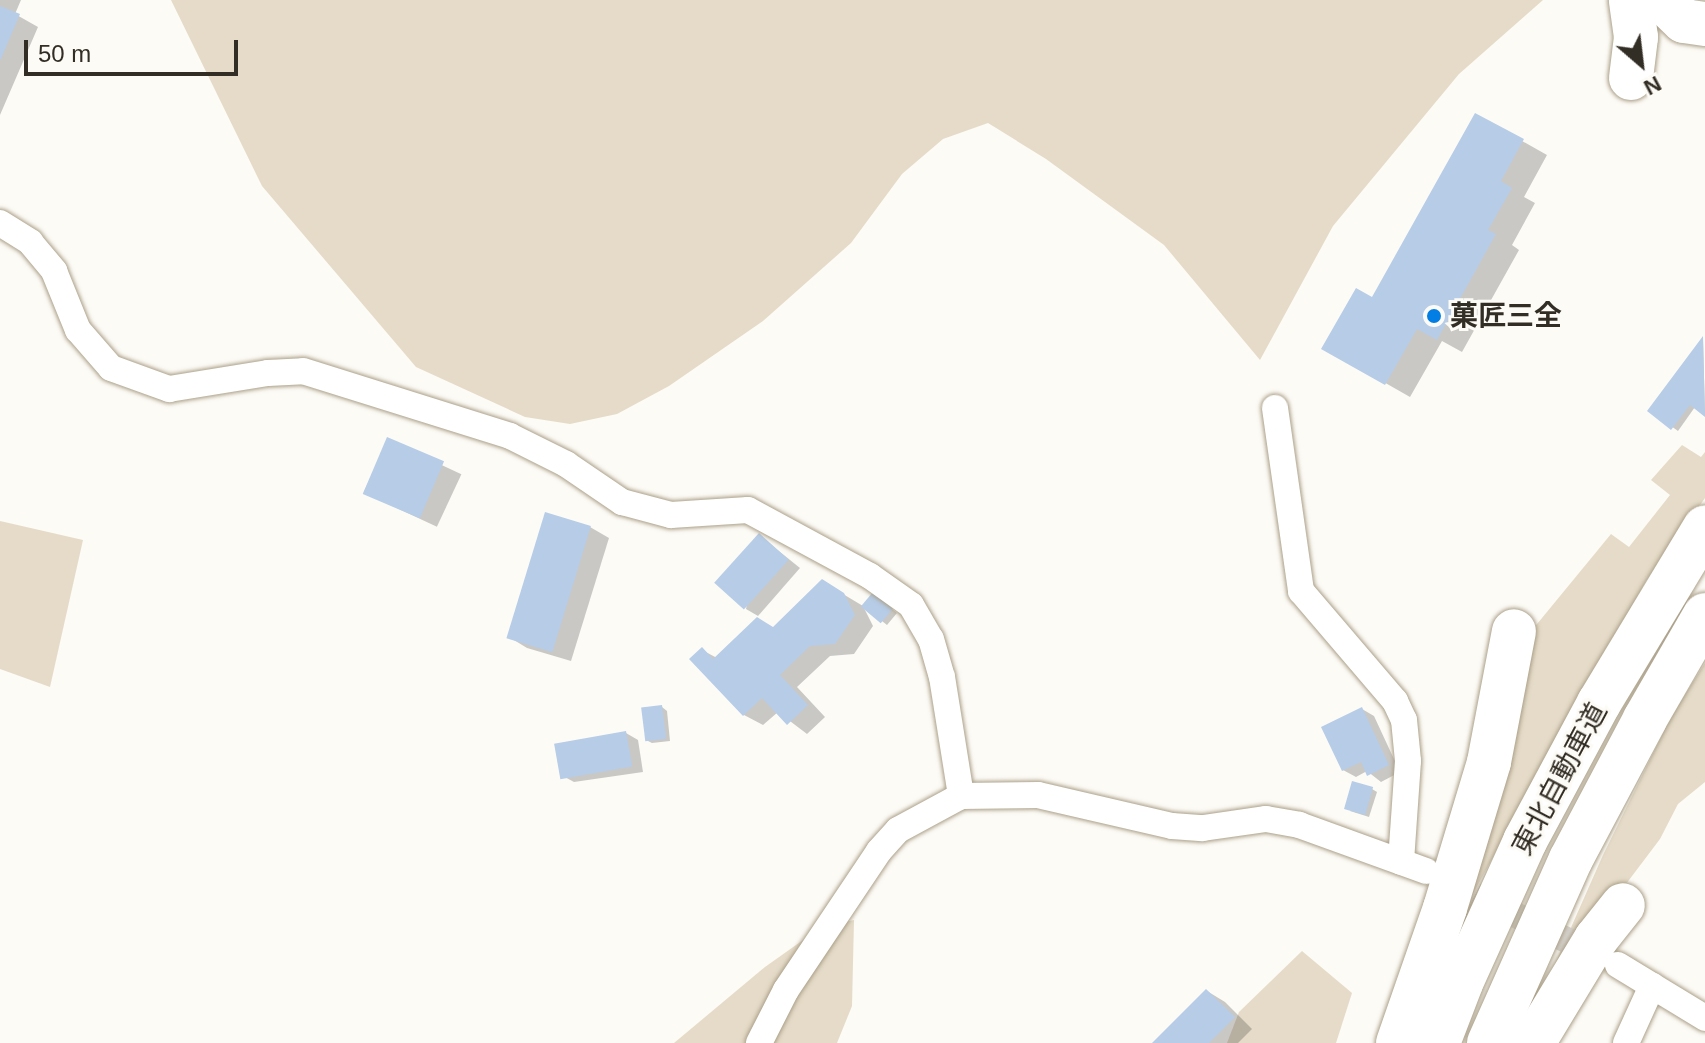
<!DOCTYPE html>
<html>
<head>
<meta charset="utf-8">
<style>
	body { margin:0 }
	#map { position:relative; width:1705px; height:1043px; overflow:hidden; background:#fdfbf6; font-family:Arial,"Noto Sans JP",sans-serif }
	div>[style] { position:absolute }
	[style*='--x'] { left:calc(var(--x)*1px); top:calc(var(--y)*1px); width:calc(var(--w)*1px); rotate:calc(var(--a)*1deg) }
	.green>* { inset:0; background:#e5dbc8 }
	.shadow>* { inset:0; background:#0003; transform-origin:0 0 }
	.building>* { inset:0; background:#b6cce7; transform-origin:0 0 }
	.street-tunnel>* { height:26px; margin-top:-13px; transform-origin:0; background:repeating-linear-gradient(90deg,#d5d2cc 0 26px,transparent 0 39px) }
	.roads { filter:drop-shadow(0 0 2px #aba089) drop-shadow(0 0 2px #aba089) }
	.street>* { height:26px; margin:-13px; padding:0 13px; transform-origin:13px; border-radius:13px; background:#fff }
	.highway>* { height:44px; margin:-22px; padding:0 22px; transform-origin:22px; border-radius:22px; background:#fff }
	.dots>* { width:22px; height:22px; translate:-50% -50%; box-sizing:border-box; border:4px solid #fdfbf6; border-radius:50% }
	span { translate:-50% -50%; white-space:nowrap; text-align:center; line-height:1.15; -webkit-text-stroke:6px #fdfbf6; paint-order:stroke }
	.poi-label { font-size:28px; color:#332e25; font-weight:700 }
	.left { translate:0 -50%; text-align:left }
	.street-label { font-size:28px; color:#332e25 }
	.north { position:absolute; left:1601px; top:24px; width:80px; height:80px; -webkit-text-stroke:6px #fdfbf6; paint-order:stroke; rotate:152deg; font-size:22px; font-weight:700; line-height:32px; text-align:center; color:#332e25 }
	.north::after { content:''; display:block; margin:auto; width:28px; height:36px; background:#332e25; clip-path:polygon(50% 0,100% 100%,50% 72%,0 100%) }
	.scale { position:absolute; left:24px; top:40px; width:214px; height:36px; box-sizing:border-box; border:4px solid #332e25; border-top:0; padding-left:10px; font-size:24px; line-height:28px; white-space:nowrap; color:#332e25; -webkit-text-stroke:6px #fdfbf6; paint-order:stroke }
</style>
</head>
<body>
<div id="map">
	<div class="green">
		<i style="clip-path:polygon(171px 0,1543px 0,1459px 74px,1333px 226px,1260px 360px,1164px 245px,1046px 159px,988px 123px,943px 139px,902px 174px,851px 243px,763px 321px,669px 386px,617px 414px,570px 424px,525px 417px,416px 367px,262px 186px)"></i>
		<i style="clip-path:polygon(1682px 445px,1701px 457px,1705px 452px,1705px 498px,1646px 581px,1461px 915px,1528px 635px,1611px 534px,1629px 547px,1670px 495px,1651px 480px)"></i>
		<i style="clip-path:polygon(0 521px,83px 540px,50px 687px,0 669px)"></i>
		<i style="clip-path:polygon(1705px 663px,1705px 782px,1678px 804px,1660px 839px,1549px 986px,1554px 966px,1603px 855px,1672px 715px)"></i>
		<i style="clip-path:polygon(854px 920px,852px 1006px,837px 1043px,674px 1043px,765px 967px,820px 928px)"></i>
		<i style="clip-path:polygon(1302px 951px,1352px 993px,1336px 1043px,1227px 1043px,1239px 1012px)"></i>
	</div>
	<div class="shadow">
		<i style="clip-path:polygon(0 0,21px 0,15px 14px,38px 27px,0 115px)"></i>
		<i style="clip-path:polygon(1476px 115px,1547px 155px,1524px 197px,1535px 203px,1512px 245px,1519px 250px,1462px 352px,1442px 341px,1410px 397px,1324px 348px,1373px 300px)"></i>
		<i style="clip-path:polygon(1703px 339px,1705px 416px,1695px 407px,1678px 431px,1650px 411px)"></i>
		<i style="left:388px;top:440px;width:81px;height:58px;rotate:25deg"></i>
		<i style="clip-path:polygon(590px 527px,609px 538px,571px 661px,527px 648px,509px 637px)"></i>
		<i style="clip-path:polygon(759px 535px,800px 568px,758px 616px,746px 609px)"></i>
		<i style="clip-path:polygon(823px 582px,863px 606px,878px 598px,897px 613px,887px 625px,863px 606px,873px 626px,854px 654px,830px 656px,797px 687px,825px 717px,807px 734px,778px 712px,763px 725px,744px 715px,702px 650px,717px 658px,774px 629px)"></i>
		<i style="clip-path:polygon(662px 707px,667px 711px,670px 741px,652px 743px,646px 740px)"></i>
		<i style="clip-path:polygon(1362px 709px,1374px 716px,1400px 772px,1381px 782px,1367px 771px,1356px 777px,1343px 770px)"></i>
		<i style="clip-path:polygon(626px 733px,638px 740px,643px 772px,574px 782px,561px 775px)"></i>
		<i style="clip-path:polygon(1372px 789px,1377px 792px,1369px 817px,1350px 811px)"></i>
		<i style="clip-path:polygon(1207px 991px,1225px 1002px,1252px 1029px,1238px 1043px,1154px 1043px)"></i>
	</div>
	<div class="building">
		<i style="clip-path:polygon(0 6px,20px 14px,0 61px)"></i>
		<i style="clip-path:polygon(1475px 113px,1524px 139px,1501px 181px,1512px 188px,1488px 230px,1496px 234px,1437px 340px,1417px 329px,1385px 385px,1321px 349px,1356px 288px,1372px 297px)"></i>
		<i style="clip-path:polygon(1703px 336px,1705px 417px,1690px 405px,1671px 430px,1647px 411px)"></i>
		<i style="left:387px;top:437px;width:62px;height:62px;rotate:23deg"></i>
		<i style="left:545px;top:512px;width:48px;height:132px;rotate:17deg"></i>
		<i style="left:759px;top:533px;width:40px;height:67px;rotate:42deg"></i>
		<i style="clip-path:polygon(822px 579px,844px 593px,855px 615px,835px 644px,810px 646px,780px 675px,808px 705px,787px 725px,762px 698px,743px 716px,689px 659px,702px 647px,713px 659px,757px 617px,773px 627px)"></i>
		<i style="left:873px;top:592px;width:26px;height:19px;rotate:40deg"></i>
		<i style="left:662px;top:705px;width:34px;height:21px;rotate:83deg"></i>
		<i style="clip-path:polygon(1362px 707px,1389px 765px,1367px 776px,1361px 762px,1342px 771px,1321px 727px)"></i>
		<i style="left:626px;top:731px;width:36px;height:73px;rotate:80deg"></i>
		<i style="left:1352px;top:781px;width:22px;height:29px;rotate:16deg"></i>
		<i style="clip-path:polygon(1206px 989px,1235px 1017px,1209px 1043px,1152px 1043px)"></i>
	</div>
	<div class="street-tunnel">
		<i style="--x:1440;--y:878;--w:177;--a:26.1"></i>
	</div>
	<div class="roads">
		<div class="street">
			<i style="--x:0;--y:223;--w:36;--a:32"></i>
			<i style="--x:30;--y:242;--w:38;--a:50"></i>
			<i style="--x:54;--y:271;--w:64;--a:67.9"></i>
			<i style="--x:78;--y:330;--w:50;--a:49"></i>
			<i style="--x:111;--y:368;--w:62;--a:19.9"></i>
			<i style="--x:169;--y:389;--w:100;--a:-9.2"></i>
			<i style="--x:268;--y:373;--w:35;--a:-3"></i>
			<i style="--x:303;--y:371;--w:217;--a:17.4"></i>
			<i style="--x:510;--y:436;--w:63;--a:26.6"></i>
			<i style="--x:566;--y:464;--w:68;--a:34.2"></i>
			<i style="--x:622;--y:502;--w:51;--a:14.9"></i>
			<i style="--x:671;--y:515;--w:77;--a:-3.7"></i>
			<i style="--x:748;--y:510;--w:139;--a:28.4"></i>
			<i style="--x:870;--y:576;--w:50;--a:35.3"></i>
			<i style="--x:911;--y:605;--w:39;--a:60"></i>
			<i style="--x:931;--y:639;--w:40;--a:74"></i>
			<i style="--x:942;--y:677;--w:121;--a:80.9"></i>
			<i style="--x:1275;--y:408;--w:185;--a:81.9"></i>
			<i style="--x:1301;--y:591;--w:145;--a:49.5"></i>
			<i style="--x:1395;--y:701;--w:21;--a:65"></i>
			<i style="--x:1404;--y:720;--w:41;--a:84.4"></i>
			<i style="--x:1408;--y:761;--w:101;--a:94"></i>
			<i style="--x:1618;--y:965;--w:102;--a:31.3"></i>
			<i style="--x:759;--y:1043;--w:59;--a:-63"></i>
			<i style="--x:786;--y:990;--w:167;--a:-56.2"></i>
			<i style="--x:879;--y:851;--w:28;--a:-48"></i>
			<i style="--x:898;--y:830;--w:72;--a:-28.4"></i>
			<i style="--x:961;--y:796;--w:77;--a:-0.7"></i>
			<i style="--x:1038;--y:795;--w:138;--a:13"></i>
			<i style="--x:1172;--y:826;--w:31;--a:4"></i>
			<i style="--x:1203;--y:828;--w:64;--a:-8.1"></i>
			<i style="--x:1266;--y:819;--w:34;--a:10"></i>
			<i style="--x:1299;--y:825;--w:135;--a:19.9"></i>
			<i style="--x:1626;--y:1043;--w:63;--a:-65.5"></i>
		</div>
		<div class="highway">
			<i style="--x:1662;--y:0;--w:30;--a:44"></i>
			<i style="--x:1684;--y:21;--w:21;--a:8"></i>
			<i style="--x:1631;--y:78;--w:41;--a:-83"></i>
			<i style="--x:1636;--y:37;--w:37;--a:-98"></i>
			<i style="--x:1398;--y:1043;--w:143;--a:-70.8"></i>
			<i style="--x:1445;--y:908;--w:152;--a:-73.2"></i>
			<i style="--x:1489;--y:762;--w:133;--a:-79.2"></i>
			<i style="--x:1438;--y:1043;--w:64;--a:-69"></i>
			<i style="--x:1461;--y:983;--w:156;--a:-65.7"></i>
			<i style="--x:1525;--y:841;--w:157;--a:-61.8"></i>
			<i style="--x:1599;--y:703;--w:205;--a:-58.9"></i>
			<i style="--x:1489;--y:1043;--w:201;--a:-66"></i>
			<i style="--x:1571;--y:859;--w:158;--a:-62.1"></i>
			<i style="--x:1645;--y:719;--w:120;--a:-60"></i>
			<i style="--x:1533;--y:1043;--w:122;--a:-58.8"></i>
			<i style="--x:1596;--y:939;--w:43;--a:-51.5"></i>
		</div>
	</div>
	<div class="dots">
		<i style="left:1434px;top:316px;background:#027ee4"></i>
	</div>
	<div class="poi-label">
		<span class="left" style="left:1450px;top:316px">菓匠三全</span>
	</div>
	<div class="street-label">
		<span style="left:1560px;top:779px;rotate:-62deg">東北自動車道</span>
	</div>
	<div class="north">N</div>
	<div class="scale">50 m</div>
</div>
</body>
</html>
